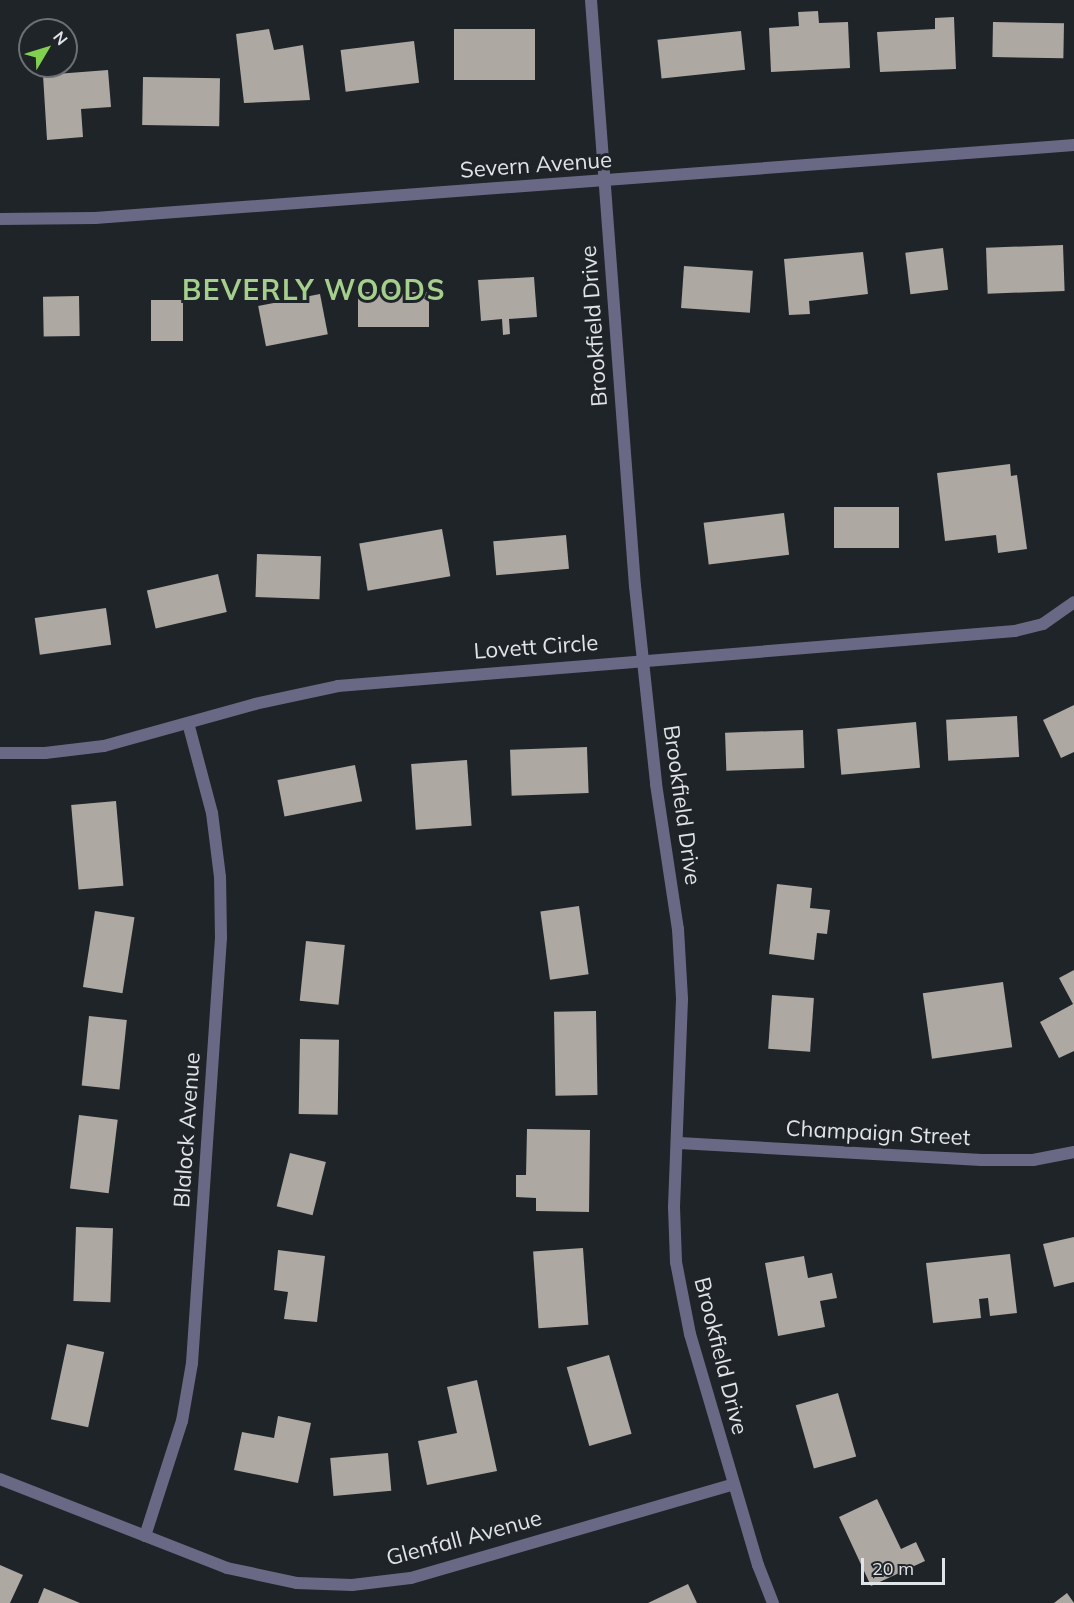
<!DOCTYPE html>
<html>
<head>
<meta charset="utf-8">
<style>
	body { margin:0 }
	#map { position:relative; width:1074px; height:1603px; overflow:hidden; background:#1f2429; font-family:Mulish,sans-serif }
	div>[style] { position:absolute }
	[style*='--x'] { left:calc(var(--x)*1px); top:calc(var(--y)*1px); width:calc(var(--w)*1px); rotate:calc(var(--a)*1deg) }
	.building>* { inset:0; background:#aea8a2; transform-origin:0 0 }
	.street>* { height:12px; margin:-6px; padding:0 6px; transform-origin:6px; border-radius:6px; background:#6a6985 }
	span { translate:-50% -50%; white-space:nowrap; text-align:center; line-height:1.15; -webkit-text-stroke:6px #1f2429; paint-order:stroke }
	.street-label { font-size:22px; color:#e0e3e7 }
	.district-label { font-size:28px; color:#a5cf8d; font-weight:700; letter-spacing:1.5px }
	.north { position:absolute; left:18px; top:18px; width:60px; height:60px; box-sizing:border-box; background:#1f2429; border:2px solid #6c7075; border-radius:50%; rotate:52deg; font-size:16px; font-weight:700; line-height:24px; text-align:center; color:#e0e3e7 }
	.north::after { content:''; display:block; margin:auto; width:21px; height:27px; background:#82d04f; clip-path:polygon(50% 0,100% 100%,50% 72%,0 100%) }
	.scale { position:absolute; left:861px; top:1558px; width:84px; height:27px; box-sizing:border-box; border:3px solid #e0e3e7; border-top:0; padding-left:8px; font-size:18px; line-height:21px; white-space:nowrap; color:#e0e3e7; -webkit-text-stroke:4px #1f2429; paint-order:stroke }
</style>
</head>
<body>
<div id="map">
	<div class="building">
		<i style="clip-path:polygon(818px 11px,819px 23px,848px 22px,850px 68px,771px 72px,769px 28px,799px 26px,798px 12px)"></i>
		<i style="clip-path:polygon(954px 17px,956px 69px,880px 72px,877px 32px,935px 29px,935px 18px)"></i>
		<i style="left:993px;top:22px;width:71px;height:35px;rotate:1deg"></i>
		<i style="clip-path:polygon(269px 29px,274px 50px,303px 45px,310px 100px,244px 103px,236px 34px)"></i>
		<i style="left:454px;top:29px;width:81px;height:51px"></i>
		<i style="left:741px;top:31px;width:39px;height:84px;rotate:84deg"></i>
		<i style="left:414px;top:41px;width:42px;height:74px;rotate:83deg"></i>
		<i style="clip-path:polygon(108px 70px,111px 107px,81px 109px,83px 137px,47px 140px,43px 75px)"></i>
		<i style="left:143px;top:77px;width:77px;height:48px;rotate:1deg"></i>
		<i style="left:1063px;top:245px;width:46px;height:77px;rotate:88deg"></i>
		<i style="left:943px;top:248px;width:42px;height:38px;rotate:83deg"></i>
		<i style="clip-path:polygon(863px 252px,868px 294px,809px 301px,810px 314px,789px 315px,784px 259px)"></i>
		<i style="left:684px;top:266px;width:69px;height:42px;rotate:4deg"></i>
		<i style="clip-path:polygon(534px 277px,537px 317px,509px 319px,510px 334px,503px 335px,502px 319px,481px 321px,478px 280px)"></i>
		<i style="left:429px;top:292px;width:35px;height:71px;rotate:90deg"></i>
		<i style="left:320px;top:294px;width:41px;height:63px;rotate:79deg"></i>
		<i style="left:79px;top:296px;width:40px;height:36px;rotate:89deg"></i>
		<i style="left:151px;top:300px;width:32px;height:41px"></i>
		<i style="clip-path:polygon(1010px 464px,1011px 476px,1017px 475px,1027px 549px,998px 553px,996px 535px,945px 541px,937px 473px)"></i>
		<i style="left:834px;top:507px;width:65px;height:41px"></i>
		<i style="left:784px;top:513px;width:42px;height:81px;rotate:83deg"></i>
		<i style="left:442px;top:529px;width:48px;height:84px;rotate:80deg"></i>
		<i style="left:566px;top:535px;width:34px;height:73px;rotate:85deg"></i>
		<i style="left:257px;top:554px;width:64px;height:43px;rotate:2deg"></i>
		<i style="left:218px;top:574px;width:39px;height:73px;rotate:77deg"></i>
		<i style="left:106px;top:608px;width:37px;height:72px;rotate:82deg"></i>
		<i style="clip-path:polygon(1074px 705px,1074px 752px,1061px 758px,1043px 720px)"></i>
		<i style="left:1017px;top:716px;width:41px;height:71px;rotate:87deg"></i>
		<i style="left:916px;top:722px;width:46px;height:79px;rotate:85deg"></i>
		<i style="left:803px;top:730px;width:38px;height:78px;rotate:88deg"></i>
		<i style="left:587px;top:747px;width:46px;height:77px;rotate:88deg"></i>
		<i style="left:467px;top:760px;width:66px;height:56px;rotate:86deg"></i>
		<i style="left:355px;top:765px;width:37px;height:79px;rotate:79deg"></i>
		<i style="left:116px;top:801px;width:85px;height:45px;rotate:85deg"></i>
		<i style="clip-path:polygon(777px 884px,812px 888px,810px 908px,830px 910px,827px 934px,817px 933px,814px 960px,769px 954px)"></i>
		<i style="left:579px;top:906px;width:69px;height:39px;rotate:82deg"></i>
		<i style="left:95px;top:911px;width:40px;height:77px;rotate:9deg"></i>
		<i style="left:306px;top:941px;width:39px;height:60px;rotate:6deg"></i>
		<i style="clip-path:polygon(1074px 970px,1074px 1051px,1059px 1058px,1040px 1022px,1073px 1004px,1059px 978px)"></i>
		<i style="left:1003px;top:982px;width:66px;height:81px;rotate:82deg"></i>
		<i style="left:772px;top:995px;width:42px;height:54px;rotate:4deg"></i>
		<i style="left:596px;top:1011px;width:84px;height:42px;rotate:89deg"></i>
		<i style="left:89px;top:1016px;width:38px;height:70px;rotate:6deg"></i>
		<i style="left:300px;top:1039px;width:39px;height:75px;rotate:1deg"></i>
		<i style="left:79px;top:1115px;width:39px;height:74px;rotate:7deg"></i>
		<i style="clip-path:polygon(527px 1129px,590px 1130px,589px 1212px,536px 1211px,536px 1198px,516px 1197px,516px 1175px,526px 1175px)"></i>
		<i style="left:290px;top:1153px;width:37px;height:55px;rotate:14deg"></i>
		<i style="left:76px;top:1227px;width:37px;height:74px;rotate:2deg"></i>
		<i style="clip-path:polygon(1074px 1237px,1074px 1282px,1054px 1287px,1043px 1244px)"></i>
		<i style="left:583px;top:1248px;width:77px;height:50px;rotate:86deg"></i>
		<i style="clip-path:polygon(278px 1250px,325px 1256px,317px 1322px,284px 1319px,288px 1292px,274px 1290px)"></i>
		<i style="clip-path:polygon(1010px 1254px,1017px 1313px,990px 1316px,988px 1298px,979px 1299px,981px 1318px,933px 1323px,926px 1263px)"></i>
		<i style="clip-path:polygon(804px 1256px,808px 1278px,832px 1273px,837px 1298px,820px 1301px,825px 1327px,778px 1336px,765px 1263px)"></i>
		<i style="left:67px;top:1344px;width:38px;height:77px;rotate:12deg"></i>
		<i style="left:609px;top:1355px;width:82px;height:44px;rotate:74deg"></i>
		<i style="clip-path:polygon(477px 1380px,497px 1471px,427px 1485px,418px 1441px,457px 1433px,447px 1387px)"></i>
		<i style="left:838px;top:1393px;width:66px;height:44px;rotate:74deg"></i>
		<i style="clip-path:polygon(278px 1416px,311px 1423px,298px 1483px,234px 1470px,242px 1432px,274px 1438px)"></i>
		<i style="left:388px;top:1453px;width:38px;height:58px;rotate:85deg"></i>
		<i style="clip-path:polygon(877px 1499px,901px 1549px,916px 1542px,925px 1561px,871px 1586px,839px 1517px)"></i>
		<i style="clip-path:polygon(0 1565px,23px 1575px,10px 1603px,0 1603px)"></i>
		<i style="clip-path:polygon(688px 1584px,697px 1603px,648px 1603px)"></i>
		<i style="clip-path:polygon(44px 1588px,80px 1603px,38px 1603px)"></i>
		<i style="clip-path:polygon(1067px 1593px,1074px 1603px,1054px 1603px)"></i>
	</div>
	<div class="street">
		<i style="--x:591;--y:0;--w:588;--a:85.71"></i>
		<i style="--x:635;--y:586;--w:199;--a:83.9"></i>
		<i style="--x:656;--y:784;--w:147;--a:81.4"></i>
		<i style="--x:678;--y:929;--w:70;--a:86.7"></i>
		<i style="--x:682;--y:999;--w:208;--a:92.2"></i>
		<i style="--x:674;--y:1207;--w:55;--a:87.9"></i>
		<i style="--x:676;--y:1262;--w:73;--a:79"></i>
		<i style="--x:690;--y:1334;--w:241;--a:73.6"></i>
		<i style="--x:758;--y:1565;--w:41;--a:68.5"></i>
		<i style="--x:0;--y:219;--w:95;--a:-0.6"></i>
		<i style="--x:95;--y:218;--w:982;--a:-4.26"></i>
		<i style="--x:0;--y:753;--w:45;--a:0"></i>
		<i style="--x:45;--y:753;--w:59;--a:-6.8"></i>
		<i style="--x:104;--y:746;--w:157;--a:-15.5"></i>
		<i style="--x:255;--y:704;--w:85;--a:-12.2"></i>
		<i style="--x:338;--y:686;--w:679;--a:-4.64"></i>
		<i style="--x:1015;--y:631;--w:29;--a:-14"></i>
		<i style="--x:1043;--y:624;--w:38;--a:-35"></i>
		<i style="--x:679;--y:1143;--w:303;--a:3.2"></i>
		<i style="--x:982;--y:1160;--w:51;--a:0"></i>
		<i style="--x:1033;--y:1160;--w:42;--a:-11"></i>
		<i style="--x:0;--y:1479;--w:244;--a:21.4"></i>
		<i style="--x:227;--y:1568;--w:72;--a:12.1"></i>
		<i style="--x:297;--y:1583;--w:55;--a:2.1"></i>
		<i style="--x:352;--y:1585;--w:59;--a:-6.8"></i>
		<i style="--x:411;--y:1578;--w:336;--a:-16.2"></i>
		<i style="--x:145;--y:1536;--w:121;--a:-72.2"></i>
		<i style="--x:182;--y:1421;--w:59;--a:-80.2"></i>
		<i style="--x:192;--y:1363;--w:426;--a:-86.1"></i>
		<i style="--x:221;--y:938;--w:61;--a:-90.9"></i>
		<i style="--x:220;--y:877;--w:64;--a:-97.1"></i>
		<i style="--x:212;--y:813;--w:93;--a:-104.9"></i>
	</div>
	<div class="street-label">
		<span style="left:536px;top:165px;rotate:-4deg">Severn Avenue</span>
		<span style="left:594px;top:326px;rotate:-94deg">Brookfield Drive</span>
		<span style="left:536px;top:647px;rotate:-4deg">Lovett Circle</span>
		<span style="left:682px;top:805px;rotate:82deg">Brookfield Drive</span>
		<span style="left:187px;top:1130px;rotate:-86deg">Blalock Avenue</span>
		<span style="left:878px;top:1133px;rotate:3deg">Champaign Street</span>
		<span style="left:721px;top:1356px;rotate:76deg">Brookfield Drive</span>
		<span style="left:464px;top:1538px;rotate:-15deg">Glenfall Avenue</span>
	</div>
	<div class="district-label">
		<span style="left:314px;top:290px">BEVERLY WOODS</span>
	</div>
	<div class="north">N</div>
	<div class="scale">20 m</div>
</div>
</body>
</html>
